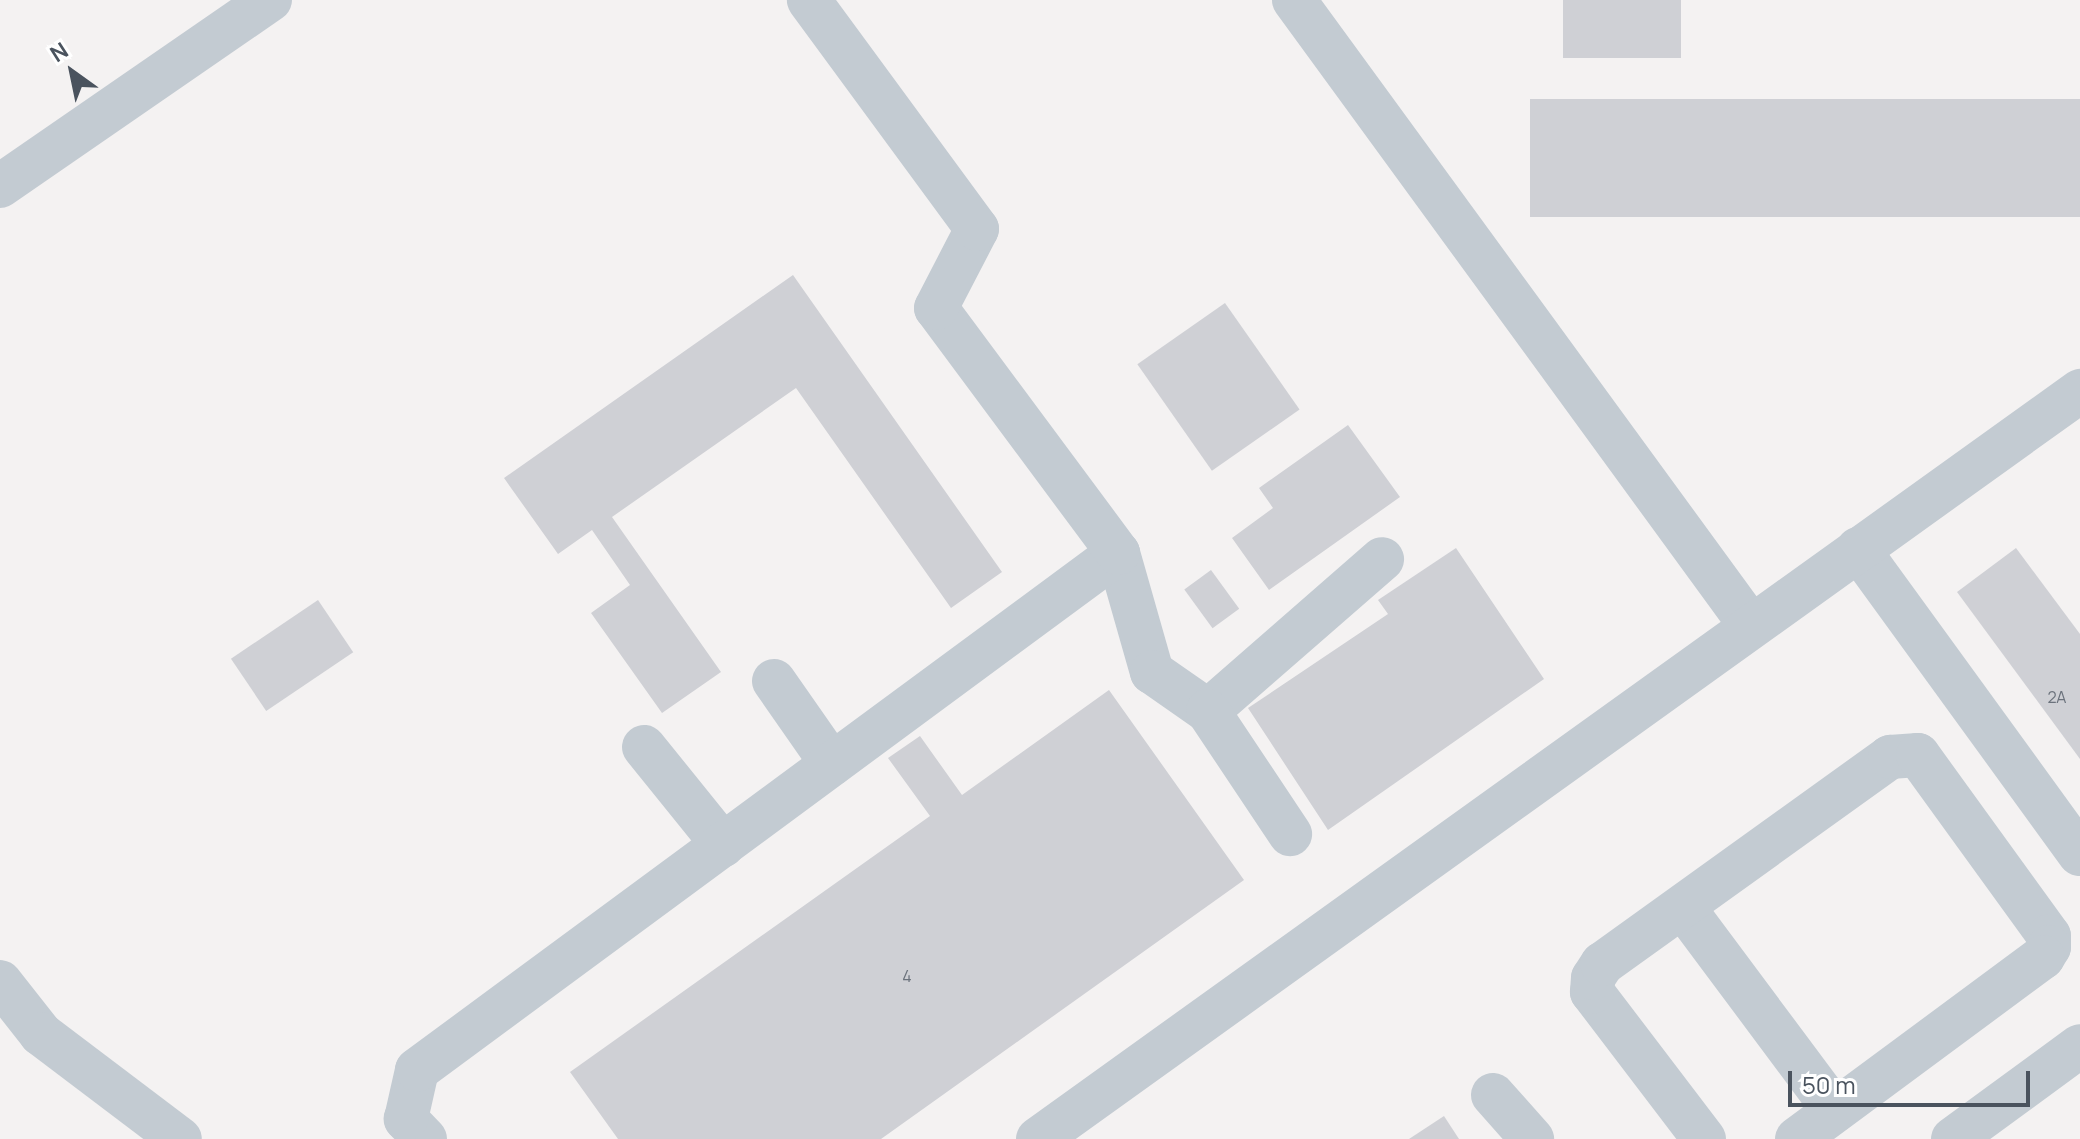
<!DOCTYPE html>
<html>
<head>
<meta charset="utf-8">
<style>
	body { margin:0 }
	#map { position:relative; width:2080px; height:1139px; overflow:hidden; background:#f4f2f2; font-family:Manrope,sans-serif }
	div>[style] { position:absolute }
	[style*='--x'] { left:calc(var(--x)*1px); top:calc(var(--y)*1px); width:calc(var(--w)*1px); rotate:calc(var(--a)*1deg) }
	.building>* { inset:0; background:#cfd0d5; transform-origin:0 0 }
	.minor>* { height:44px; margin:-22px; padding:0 22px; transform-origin:22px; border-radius:22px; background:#c3cbd2 }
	span { translate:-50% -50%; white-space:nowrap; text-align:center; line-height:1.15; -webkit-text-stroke:6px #fff; paint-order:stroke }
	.number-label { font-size:16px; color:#6b727c }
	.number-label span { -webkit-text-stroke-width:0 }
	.north { position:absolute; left:32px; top:32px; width:80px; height:80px; -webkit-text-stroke:6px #fff; paint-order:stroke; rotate:327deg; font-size:22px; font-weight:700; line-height:32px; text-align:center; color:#4a535e }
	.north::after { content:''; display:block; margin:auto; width:28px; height:36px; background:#4a535e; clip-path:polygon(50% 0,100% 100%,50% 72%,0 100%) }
	.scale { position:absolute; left:1788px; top:1071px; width:242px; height:36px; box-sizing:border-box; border:4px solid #4a535e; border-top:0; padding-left:10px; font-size:24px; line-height:28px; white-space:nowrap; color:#4a535e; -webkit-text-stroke:6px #fff; paint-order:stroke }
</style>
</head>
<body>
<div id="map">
	<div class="building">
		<i style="left:1563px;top:0;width:118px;height:58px"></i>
		<i style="left:1530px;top:99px;width:550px;height:118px"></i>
		<i style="clip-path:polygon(793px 275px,1002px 572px,951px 608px,796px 388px,612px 517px,721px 672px,662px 713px,591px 613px,630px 585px,592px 530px,558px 554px,504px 478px)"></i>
		<i style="left:1225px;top:303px;width:130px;height:107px;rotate:55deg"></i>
		<i style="clip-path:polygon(1348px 425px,1400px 497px,1269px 590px,1232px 538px,1273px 508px,1259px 488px)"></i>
		<i style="clip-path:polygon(1456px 548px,1544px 679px,1328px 830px,1248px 708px,1388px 614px,1378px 600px)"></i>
		<i style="clip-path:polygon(2016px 548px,2080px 634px,2080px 759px,1957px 592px)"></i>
		<i style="left:1211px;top:570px;width:48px;height:33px;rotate:54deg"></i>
		<i style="left:318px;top:600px;width:63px;height:105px;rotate:56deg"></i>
		<i style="clip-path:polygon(1109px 690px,1244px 880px,881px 1139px,618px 1139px,570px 1072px,930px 816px,888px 758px,920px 736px,962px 795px)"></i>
		<i style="clip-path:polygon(1444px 1116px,1459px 1139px,1409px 1139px)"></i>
	</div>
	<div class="minor">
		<i style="--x:1294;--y:0;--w:775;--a:53.87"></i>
		<i style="--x:0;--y:186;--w:328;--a:-34.6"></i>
		<i style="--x:1858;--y:549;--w:377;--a:54"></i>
		<i style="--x:1118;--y:553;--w:124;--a:74.1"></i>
		<i style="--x:1152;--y:672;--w:68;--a:34.9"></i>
		<i style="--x:1208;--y:711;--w:231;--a:-41.1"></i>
		<i style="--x:774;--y:681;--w:101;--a:55.1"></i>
		<i style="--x:1208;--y:711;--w:148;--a:56.3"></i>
		<i style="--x:644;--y:747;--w:126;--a:51.1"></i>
		<i style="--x:1683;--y:907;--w:254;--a:53.3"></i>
		<i style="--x:0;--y:982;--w:66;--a:51.7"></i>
		<i style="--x:41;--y:1034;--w:174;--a:37.1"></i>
		<i style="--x:1493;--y:1095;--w:59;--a:48.4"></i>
		<i style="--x:425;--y:1139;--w:28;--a:-134"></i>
		<i style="--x:406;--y:1119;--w:50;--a:-77.3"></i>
		<i style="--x:417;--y:1070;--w:871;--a:-36.41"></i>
		<i style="--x:1118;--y:553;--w:305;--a:-126.6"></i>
		<i style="--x:936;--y:308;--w:89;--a:-62.6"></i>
		<i style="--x:977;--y:229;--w:284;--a:-126.3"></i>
		<i style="--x:1038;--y:1139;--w:1283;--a:-35.67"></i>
		<i style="--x:1704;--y:1139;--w:185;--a:-127.3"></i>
		<i style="--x:1592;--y:992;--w:14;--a:-86"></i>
		<i style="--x:1593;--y:978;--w:17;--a:-57"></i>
		<i style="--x:1602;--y:964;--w:355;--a:-35.7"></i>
		<i style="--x:1890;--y:757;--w:28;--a:-4"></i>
		<i style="--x:1918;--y:755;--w:223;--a:54.1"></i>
		<i style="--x:2049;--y:936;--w:11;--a:90"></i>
		<i style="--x:2049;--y:947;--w:12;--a:121"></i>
		<i style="--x:2043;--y:957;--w:306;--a:143.5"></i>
		<i style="--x:1953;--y:1139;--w:157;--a:-36.2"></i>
	</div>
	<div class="number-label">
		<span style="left:2057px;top:697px">2А</span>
		<span style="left:907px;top:976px">4</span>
	</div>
	<div class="north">N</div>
	<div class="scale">50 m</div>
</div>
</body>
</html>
